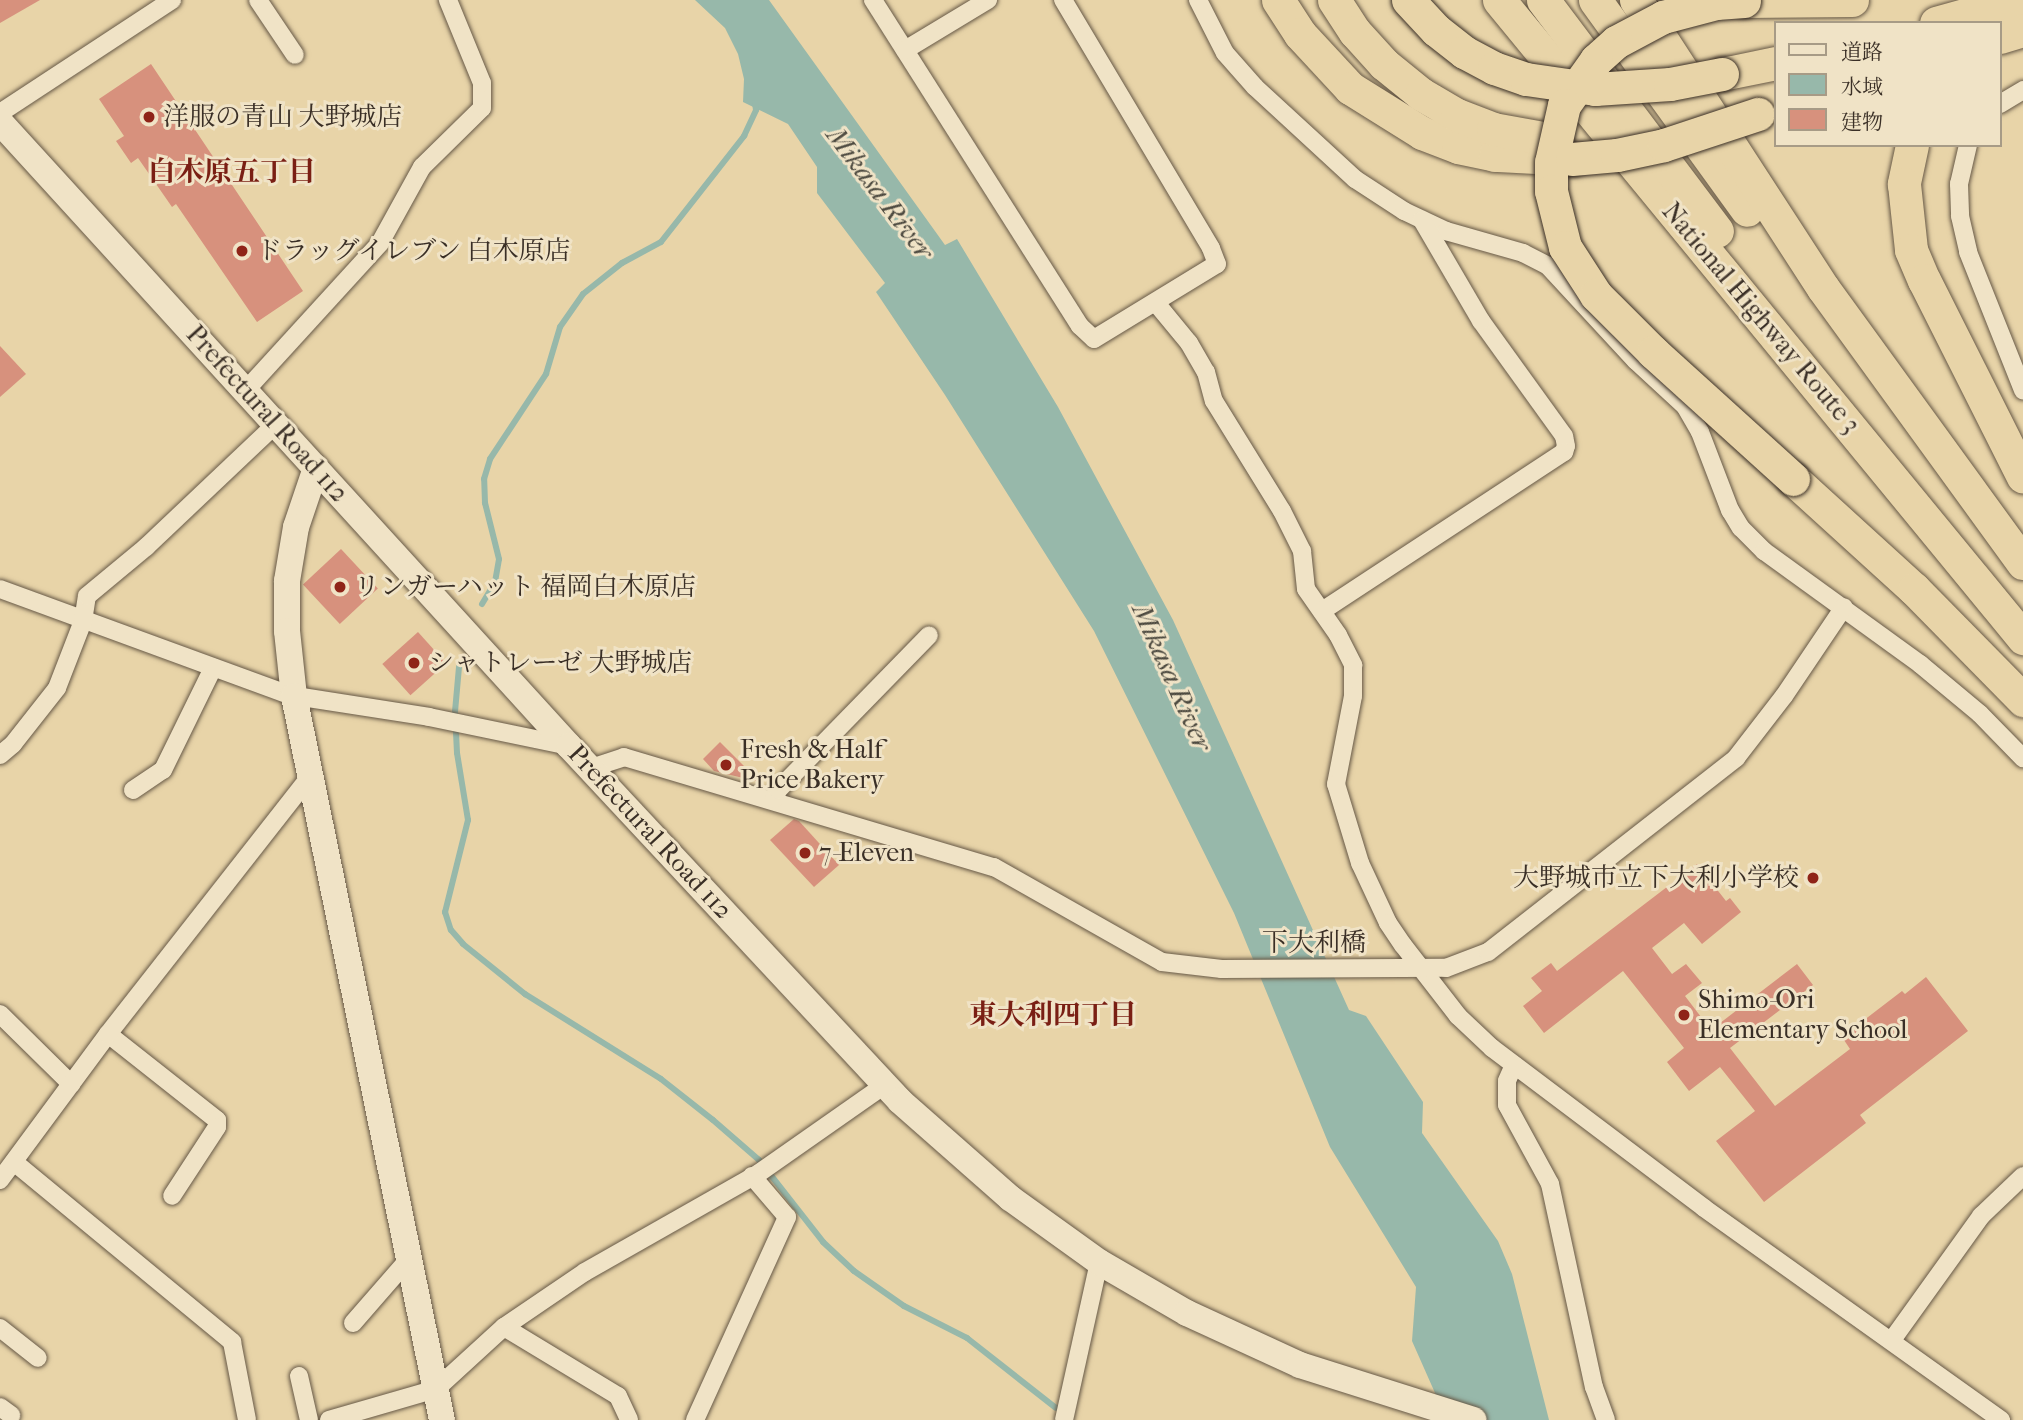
<!DOCTYPE html>
<html>
<head>
<meta charset="utf-8">
<style>
	body { margin:0 }
	#map { position:relative; width:2023px; height:1420px; overflow:hidden; background:#e8d4a8; font-family:"IM FELL French Canon","Noto Serif JP",serif }
	div>[style] { position:absolute }
	[style*='--x'] { left:calc(var(--x)*1px); top:calc(var(--y)*1px); width:calc(var(--w)*1px); rotate:calc(var(--a)*1deg) }
	.water>* { inset:0; background:#97b8aa }
	.stream>* { height:6px; margin:-3px; padding:0 3px; transform-origin:3px; border-radius:3px; background:#97b8aa }
	.building>* { inset:0; background:#d7917d; transform-origin:0 0 }
	.roads { filter:drop-shadow(0 0 2px #665846) drop-shadow(0 0 2px #665846) }
	.street>* { height:18px; margin:-9px; padding:0 9px; transform-origin:9px; border-radius:9px; background:#f0e3c6 }
	.secondary>* { height:26px; margin:-13px; padding:0 13px; transform-origin:13px; border-radius:13px; background:#f0e3c6 }
	.highway>* { height:33px; margin:-16.5px; padding:0 16.5px; transform-origin:16.5px; border-radius:16.5px; background:#e8d4a8 }
	.bridges { filter:drop-shadow(0 0 2px #3a2f26) drop-shadow(0 0 2px #3a2f26) }
	.highway-bridge>* { height:33px; margin:-16.5px; padding:0 16.5px; transform-origin:16.5px; border-radius:16.5px; background:#e8d4a8 }
	.dots>* { width:19px; height:19px; translate:-50% -50%; box-sizing:border-box; border:4px solid #f0e3c6; border-radius:50% }
	span { translate:-50% -50%; white-space:nowrap; text-align:center; line-height:1.15; -webkit-text-stroke:6px #f0e3c6; paint-order:stroke }
	.poi-label { font-size:26px; color:#3a2f26 }
	.left { translate:0 -50%; text-align:left }
	.right { translate:-100% -50%; text-align:right }
	.street-label { font-size:26px; color:#3a2f26 }
	.neighbourhood-label { font-size:28px; color:#7a1f14; font-weight:700 }
	.water-label { font-size:28px; color:#4d4a40; font-style:italic }
	.legend { position:absolute; left:1774px; top:21px; width:228px; height:126px; box-sizing:border-box; background:#f0e3c6; border:2px solid #a79b86; margin:0; padding:9px 12px; list-style:none; font-size:21px; color:#3a2f26 }
	.legend li { display:flex; align-items:center; gap:14px; height:35px }
	.legend b { width:35px; border:2px solid #a79b86 }
</style>
</head>
<body>
<div id="map">
	<div class="water">
		<i style="clip-path:polygon(695px 0,769px 0,945px 245px,957px 239px,1058px 407px,1173px 620px,1349px 1010px,1366px 1016px,1423px 1102px,1422px 1133px,1498px 1241px,1512px 1274px,1549px 1420px,1447px 1420px,1412px 1341px,1416px 1287px,1330px 1147px,1234px 913px,1094px 631px,945px 395px,876px 292px,885px 283px,817px 193px,817px 167px,788px 124px,743px 102px,744px 79px,738px 54px,725px 28px)"></i>
	</div>
	<div class="stream">
		<i style="--x:482;--y:604;--w:26;--a:-59"></i>
		<i style="--x:495;--y:582;--w:23;--a:-80"></i>
		<i style="--x:499;--y:559;--w:58;--a:-104"></i>
		<i style="--x:485;--y:503;--w:24;--a:-92"></i>
		<i style="--x:484;--y:479;--w:21;--a:-73"></i>
		<i style="--x:490;--y:459;--w:102;--a:-56.6"></i>
		<i style="--x:546;--y:374;--w:49;--a:-73.4"></i>
		<i style="--x:560;--y:327;--w:40;--a:-55.1"></i>
		<i style="--x:583;--y:294;--w:50;--a:-38.5"></i>
		<i style="--x:622;--y:263;--w:44;--a:-28.3"></i>
		<i style="--x:661;--y:242;--w:135;--a:-51.9"></i>
		<i style="--x:744;--y:136;--w:29;--a:-65"></i>
		<i style="--x:756;--y:110;--w:7;--a:-98"></i>
		<i style="--x:459;--y:667;--w:45;--a:95.1"></i>
		<i style="--x:455;--y:712;--w:41;--a:87.2"></i>
		<i style="--x:457;--y:753;--w:68;--a:80.7"></i>
		<i style="--x:468;--y:820;--w:95;--a:104"></i>
		<i style="--x:445;--y:912;--w:19;--a:72"></i>
		<i style="--x:451;--y:930;--w:18;--a:49"></i>
		<i style="--x:463;--y:944;--w:80;--a:38.9"></i>
		<i style="--x:525;--y:994;--w:160;--a:32"></i>
		<i style="--x:661;--y:1079;--w:66;--a:38.3"></i>
		<i style="--x:713;--y:1120;--w:61;--a:41"></i>
		<i style="--x:759;--y:1160;--w:104;--a:52"></i>
		<i style="--x:823;--y:1242;--w:42;--a:43.1"></i>
		<i style="--x:854;--y:1271;--w:61;--a:35"></i>
		<i style="--x:904;--y:1306;--w:71;--a:26.9"></i>
		<i style="--x:967;--y:1338;--w:113;--a:38.2"></i>
	</div>
	<div class="building">
		<i style="clip-path:polygon(0 0,40px 0,0 23px)"></i>
		<i style="clip-path:polygon(151px 64px,303px 291px,257px 322px,176px 204px,172px 207px,138px 158px,131px 163px,116px 141px,124px 136px,99px 99px)"></i>
		<i style="clip-path:polygon(0 346px,26px 374px,0 397px)"></i>
		<i style="left:341px;top:549px;width:54px;height:52px;rotate:47deg"></i>
		<i style="left:418px;top:632px;width:42px;height:48px;rotate:48deg"></i>
		<i style="clip-path:polygon(720px 742px,760px 782px,714px 771px,703px 759px)"></i>
		<i style="clip-path:polygon(794px 819px,799px 821px,839px 865px,814px 887px,770px 840px)"></i>
		<i style="clip-path:polygon(1697px 864px,1726px 901px,1730px 898px,1741px 912px,1702px 944px,1684px 923px,1652px 948px,1672px 974px,1686px 964px,1702px 983px,1685px 996px,1711px 1030px,1797px 964px,1813px 985px,1730px 1048px,1775px 1106px,1850px 1049px,1842px 1037px,1902px 991px,1905px 994px,1926px 977px,1968px 1031px,1860px 1115px,1866px 1123px,1764px 1202px,1716px 1141px,1755px 1111px,1720px 1067px,1689px 1091px,1667px 1062px,1684px 1048px,1623px 971px,1544px 1033px,1523px 1006px,1542px 991px,1531px 978px,1551px 963px,1557px 971px)"></i>
	</div>
	<div class="roads">
		<div class="street">
			<i style="--x:258;--y:0;--w:66;--a:56.1"></i>
			<i style="--x:873;--y:0;--w:386;--a:57.6"></i>
			<i style="--x:1080;--y:326;--w:19;--a:43"></i>
			<i style="--x:1094;--y:339;--w:144;--a:-31.4"></i>
			<i style="--x:1217;--y:264;--w:17;--a:-111"></i>
			<i style="--x:1211;--y:248;--w:289;--a:-120.8"></i>
			<i style="--x:1198;--y:0;--w:59;--a:63"></i>
			<i style="--x:1225;--y:53;--w:45;--a:48.6"></i>
			<i style="--x:1255;--y:87;--w:136;--a:42.6"></i>
			<i style="--x:1355;--y:179;--w:59;--a:33.1"></i>
			<i style="--x:1404;--y:211;--w:47;--a:25.5"></i>
			<i style="--x:1446;--y:231;--w:80;--a:15.9"></i>
			<i style="--x:1523;--y:253;--w:28;--a:27"></i>
			<i style="--x:1548;--y:266;--w:129;--a:47.2"></i>
			<i style="--x:1636;--y:361;--w:67;--a:42.6"></i>
			<i style="--x:1685;--y:406;--w:30;--a:60"></i>
			<i style="--x:1700;--y:432;--w:84;--a:69"></i>
			<i style="--x:1730;--y:510;--w:21;--a:59"></i>
			<i style="--x:1741;--y:528;--w:33;--a:45"></i>
			<i style="--x:1764;--y:551;--w:193;--a:35.9"></i>
			<i style="--x:1920;--y:664;--w:78;--a:39.8"></i>
			<i style="--x:1980;--y:714;--w:62;--a:45.7"></i>
			<i style="--x:905;--y:50;--w:97;--a:-31.1"></i>
			<i style="--x:2000;--y:104;--w:27;--a:-31"></i>
			<i style="--x:0;--y:113;--w:206;--a:-33.3"></i>
			<i style="--x:1968;--y:145;--w:40;--a:103"></i>
			<i style="--x:1959;--y:184;--w:32;--a:88"></i>
			<i style="--x:1960;--y:216;--w:37;--a:77"></i>
			<i style="--x:1968;--y:252;--w:149;--a:68.3"></i>
			<i style="--x:1156;--y:303;--w:52;--a:50.5"></i>
			<i style="--x:1189;--y:343;--w:34;--a:60"></i>
			<i style="--x:1206;--y:372;--w:30;--a:75"></i>
			<i style="--x:1214;--y:401;--w:129;--a:58.3"></i>
			<i style="--x:1282;--y:511;--w:45;--a:63.4"></i>
			<i style="--x:1302;--y:551;--w:38;--a:84"></i>
			<i style="--x:1306;--y:589;--w:56;--a:55.2"></i>
			<i style="--x:1338;--y:635;--w:34;--a:63"></i>
			<i style="--x:1353;--y:665;--w:31;--a:90"></i>
			<i style="--x:1353;--y:696;--w:90;--a:100.9"></i>
			<i style="--x:1336;--y:784;--w:83;--a:73.1"></i>
			<i style="--x:1360;--y:863;--w:66;--a:65"></i>
			<i style="--x:1388;--y:923;--w:27;--a:56"></i>
			<i style="--x:1403;--y:945;--w:90;--a:52.2"></i>
			<i style="--x:1458;--y:1016;--w:47;--a:43.3"></i>
			<i style="--x:1492;--y:1048;--w:266;--a:37"></i>
			<i style="--x:1704;--y:1208;--w:365;--a:35.5"></i>
			<i style="--x:246;--y:390;--w:199;--a:-47.6"></i>
			<i style="--x:380;--y:243;--w:87;--a:-61.1"></i>
			<i style="--x:422;--y:167;--w:84;--a:-44.5"></i>
			<i style="--x:482;--y:108;--w:25;--a:-90"></i>
			<i style="--x:482;--y:83;--w:90;--a:-112.3"></i>
			<i style="--x:0;--y:589;--w:308;--a:20.1"></i>
			<i style="--x:289;--y:695;--w:142;--a:8.9"></i>
			<i style="--x:429;--y:717;--w:143;--a:11.7"></i>
			<i style="--x:1322;--y:611;--w:290;--a:-33.3"></i>
			<i style="--x:1564;--y:452;--w:6;--a:-72"></i>
			<i style="--x:1566;--y:446;--w:10;--a:-101"></i>
			<i style="--x:1564;--y:436;--w:142;--a:-125.8"></i>
			<i style="--x:1481;--y:321;--w:117;--a:-120.3"></i>
			<i style="--x:0;--y:755;--w:17;--a:-40"></i>
			<i style="--x:13;--y:744;--w:71;--a:-51.8"></i>
			<i style="--x:57;--y:688;--w:72;--a:-68.8"></i>
			<i style="--x:83;--y:621;--w:25;--a:-81"></i>
			<i style="--x:87;--y:596;--w:77;--a:-39.7"></i>
			<i style="--x:146;--y:547;--w:179;--a:-43.4"></i>
			<i style="--x:591;--y:768;--w:35;--a:-18"></i>
			<i style="--x:624;--y:757;--w:386;--a:16.6"></i>
			<i style="--x:994;--y:867;--w:193;--a:29.5"></i>
			<i style="--x:1162;--y:962;--w:60;--a:6.7"></i>
			<i style="--x:1222;--y:969;--w:224;--a:-0.3"></i>
			<i style="--x:1446;--y:968;--w:45;--a:-20.9"></i>
			<i style="--x:1488;--y:952;--w:315;--a:-38"></i>
			<i style="--x:1736;--y:758;--w:78;--a:-52.3"></i>
			<i style="--x:1784;--y:696;--w:107;--a:-56"></i>
			<i style="--x:133;--y:790;--w:36;--a:-34"></i>
			<i style="--x:163;--y:770;--w:114;--a:-63.9"></i>
			<i style="--x:774;--y:799;--w:10;--a:-66"></i>
			<i style="--x:778;--y:790;--w:216;--a:-45.7"></i>
			<i style="--x:0;--y:1014;--w:100;--a:44.6"></i>
			<i style="--x:108;--y:1034;--w:139;--a:38.3"></i>
			<i style="--x:217;--y:1120;--w:7;--a:90"></i>
			<i style="--x:217;--y:1127;--w:82;--a:123.1"></i>
			<i style="--x:1514;--y:1065;--w:17;--a:114"></i>
			<i style="--x:1507;--y:1081;--w:24;--a:90"></i>
			<i style="--x:1507;--y:1105;--w:90;--a:61.4"></i>
			<i style="--x:1550;--y:1184;--w:208;--a:77.8"></i>
			<i style="--x:1594;--y:1387;--w:35;--a:70"></i>
			<i style="--x:14;--y:1162;--w:283;--a:39.5"></i>
			<i style="--x:232;--y:1342;--w:79;--a:79.1"></i>
			<i style="--x:0;--y:1180;--w:182;--a:-53.5"></i>
			<i style="--x:108;--y:1034;--w:329;--a:-51.9"></i>
			<i style="--x:353;--y:1323;--w:84;--a:-48.9"></i>
			<i style="--x:504;--y:1327;--w:133;--a:31.2"></i>
			<i style="--x:618;--y:1396;--w:26;--a:65"></i>
			<i style="--x:0;--y:1328;--w:48;--a:38.3"></i>
			<i style="--x:1892;--y:1340;--w:153;--a:-54.3"></i>
			<i style="--x:1981;--y:1216;--w:58;--a:-43.6"></i>
			<i style="--x:299;--y:1376;--w:45;--a:77.2"></i>
			<i style="--x:0;--y:1407;--w:14;--a:36"></i>
			<i style="--x:329;--y:1420;--w:111;--a:-16.2"></i>
			<i style="--x:436;--y:1389;--w:92;--a:-42.4"></i>
			<i style="--x:504;--y:1327;--w:98;--a:-34.2"></i>
			<i style="--x:585;--y:1272;--w:200;--a:-29.6"></i>
			<i style="--x:759;--y:1173;--w:155;--a:-35"></i>
			<i style="--x:695;--y:1420;--w:223;--a:-65.6"></i>
			<i style="--x:787;--y:1217;--w:54;--a:-130.5"></i>
			<i style="--x:1064;--y:1420;--w:162;--a:-77.5"></i>
		</div>
		<div class="secondary">
			<i style="--x:0;--y:122;--w:844;--a:47.64"></i>
			<i style="--x:569;--y:746;--w:485;--a:47"></i>
			<i style="--x:900;--y:1101;--w:147;--a:41.4"></i>
			<i style="--x:1010;--y:1198;--w:110;--a:35.7"></i>
			<i style="--x:1099;--y:1262;--w:102;--a:30.1"></i>
			<i style="--x:1187;--y:1313;--w:124;--a:24.7"></i>
			<i style="--x:1300;--y:1365;--w:182;--a:17.6"></i>
			<i style="--x:316;--y:468;--w:62;--a:108.7"></i>
			<i style="--x:296;--y:527;--w:55;--a:99.5"></i>
			<i style="--x:287;--y:581;--w:50;--a:90"></i>
			<i style="--x:287;--y:631;--w:65;--a:83.9"></i>
			<i style="--x:294;--y:696;--w:739;--a:78.45"></i>
		</div>
		<div class="highway">
			<i style="--x:1278;--y:0;--w:40;--a:57.1"></i>
			<i style="--x:1300;--y:34;--w:74;--a:47.2"></i>
			<i style="--x:1350;--y:88;--w:85;--a:32"></i>
			<i style="--x:1422;--y:133;--w:39;--a:21"></i>
			<i style="--x:1458;--y:147;--w:38;--a:12"></i>
			<i style="--x:1495;--y:155;--w:77;--a:3"></i>
			<i style="--x:1334;--y:0;--w:38;--a:57"></i>
			<i style="--x:1355;--y:32;--w:43;--a:47.8"></i>
			<i style="--x:1384;--y:64;--w:48;--a:39"></i>
			<i style="--x:1421;--y:94;--w:42;--a:30.3"></i>
			<i style="--x:1457;--y:115;--w:39;--a:21"></i>
			<i style="--x:1493;--y:129;--w:62;--a:10.2"></i>
			<i style="--x:1499;--y:0;--w:826;--a:50.6"></i>
			<i style="--x:1543;--y:0;--w:289;--a:53"></i>
			<i style="--x:1595;--y:0;--w:259;--a:54.1"></i>
			<i style="--x:1636;--y:0;--w:343;--a:57"></i>
			<i style="--x:1823;--y:288;--w:340;--a:54"></i>
			<i style="--x:1744;--y:1;--w:108;--a:-0.5"></i>
			<i style="--x:1936;--y:23;--w:85;--a:-15.7"></i>
			<i style="--x:2000;--y:37;--w:24;--a:-17"></i>
			<i style="--x:1722;--y:74;--w:55;--a:-11.5"></i>
			<i style="--x:1912;--y:145;--w:40;--a:102"></i>
			<i style="--x:1904;--y:184;--w:66;--a:83.9"></i>
			<i style="--x:1911;--y:250;--w:33;--a:67"></i>
			<i style="--x:1924;--y:280;--w:220;--a:63.3"></i>
			<i style="--x:1793;--y:479;--w:164;--a:42.3"></i>
			<i style="--x:1914;--y:589;--w:156;--a:45.5"></i>
		</div>
	</div>
	<div class="bridges">
		<div class="highway-bridge">
			<i style="--x:1408;--y:0;--w:41;--a:47"></i>
			<i style="--x:1436;--y:30;--w:36;--a:38"></i>
			<i style="--x:1464;--y:52;--w:34;--a:28"></i>
			<i style="--x:1494;--y:68;--w:34;--a:19"></i>
			<i style="--x:1526;--y:79;--w:70;--a:8.2"></i>
			<i style="--x:1595;--y:89;--w:75;--a:-3.8"></i>
			<i style="--x:1670;--y:84;--w:53;--a:-10.9"></i>
			<i style="--x:1744;--y:1;--w:28;--a:176"></i>
			<i style="--x:1716;--y:3;--w:55;--a:165.2"></i>
			<i style="--x:1663;--y:17;--w:53;--a:152"></i>
			<i style="--x:1616;--y:42;--w:27;--a:138"></i>
			<i style="--x:1596;--y:60;--w:55;--a:125.4"></i>
			<i style="--x:1564;--y:105;--w:58;--a:102.8"></i>
			<i style="--x:1551;--y:162;--w:29;--a:90"></i>
			<i style="--x:1551;--y:191;--w:58;--a:76"></i>
			<i style="--x:1565;--y:247;--w:57;--a:57.1"></i>
			<i style="--x:1596;--y:295;--w:81;--a:45"></i>
			<i style="--x:1653;--y:352;--w:189;--a:42.2"></i>
			<i style="--x:1572;--y:159;--w:45;--a:-5.1"></i>
			<i style="--x:1617;--y:155;--w:48;--a:-12"></i>
			<i style="--x:1664;--y:145;--w:99;--a:-18.3"></i>
		</div>
	</div>
	<div class="dots">
		<i style="left:149px;top:117px;background:#8f2418"></i>
		<i style="left:242px;top:251px;background:#8f2418"></i>
		<i style="left:340px;top:587px;background:#8f2418"></i>
		<i style="left:414px;top:663px;background:#8f2418"></i>
		<i style="left:726px;top:765px;background:#8f2418"></i>
		<i style="left:805px;top:853px;background:#8f2418"></i>
		<i style="left:1813px;top:878px;background:#8f2418"></i>
		<i style="left:1684px;top:1015px;background:#8f2418"></i>
	</div>
	<div class="poi-label">
		<span class="left" style="left:163px;top:117px">洋服の青山 大野城店</span>
		<span class="left" style="left:256px;top:251px">ドラッグイレブン 白木原店</span>
		<span class="left" style="left:354px;top:587px">リンガーハット 福岡白木原店</span>
		<span class="left" style="left:428px;top:663px">シャトレーゼ 大野城店</span>
		<span class="left" style="left:740px;top:765px">Fresh &amp; Half<br>Price Bakery</span>
		<span class="left" style="left:819px;top:853px">7-Eleven</span>
		<span class="right" style="left:1799px;top:878px">大野城市立下大利小学校</span>
		<span class="left" style="left:1698px;top:1015px">Shimo-Ori<br>Elementary School</span>
	</div>
	<div class="street-label">
		<span style="left:1761px;top:318px;rotate:50deg">National Highway Route 3</span>
		<span style="left:267px;top:414px;rotate:48deg">Prefectural Road 112</span>
		<span style="left:650px;top:832px;rotate:47deg">Prefectural Road 112</span>
		<span style="left:1314px;top:943px">下大利橋</span>
	</div>
	<div class="neighbourhood-label">
		<span style="left:232px;top:172px">白木原五丁目</span>
		<span style="left:1053px;top:1015px">東大利四丁目</span>
	</div>
	<div class="water-label">
		<span style="left:880px;top:193px;rotate:53deg">Mikasa River</span>
		<span style="left:1172px;top:677px;rotate:66deg">Mikasa River</span>
	</div>
	<ul class="legend">
	<li><b style="height:9px;background:#f0e3c6"></b>道路</li>
	<li><b style="height:19px;background:#97b8aa"></b>水域</li>
	<li><b style="height:19px;background:#d7917d"></b>建物</li>
	</ul>
</div>
</body>
</html>
